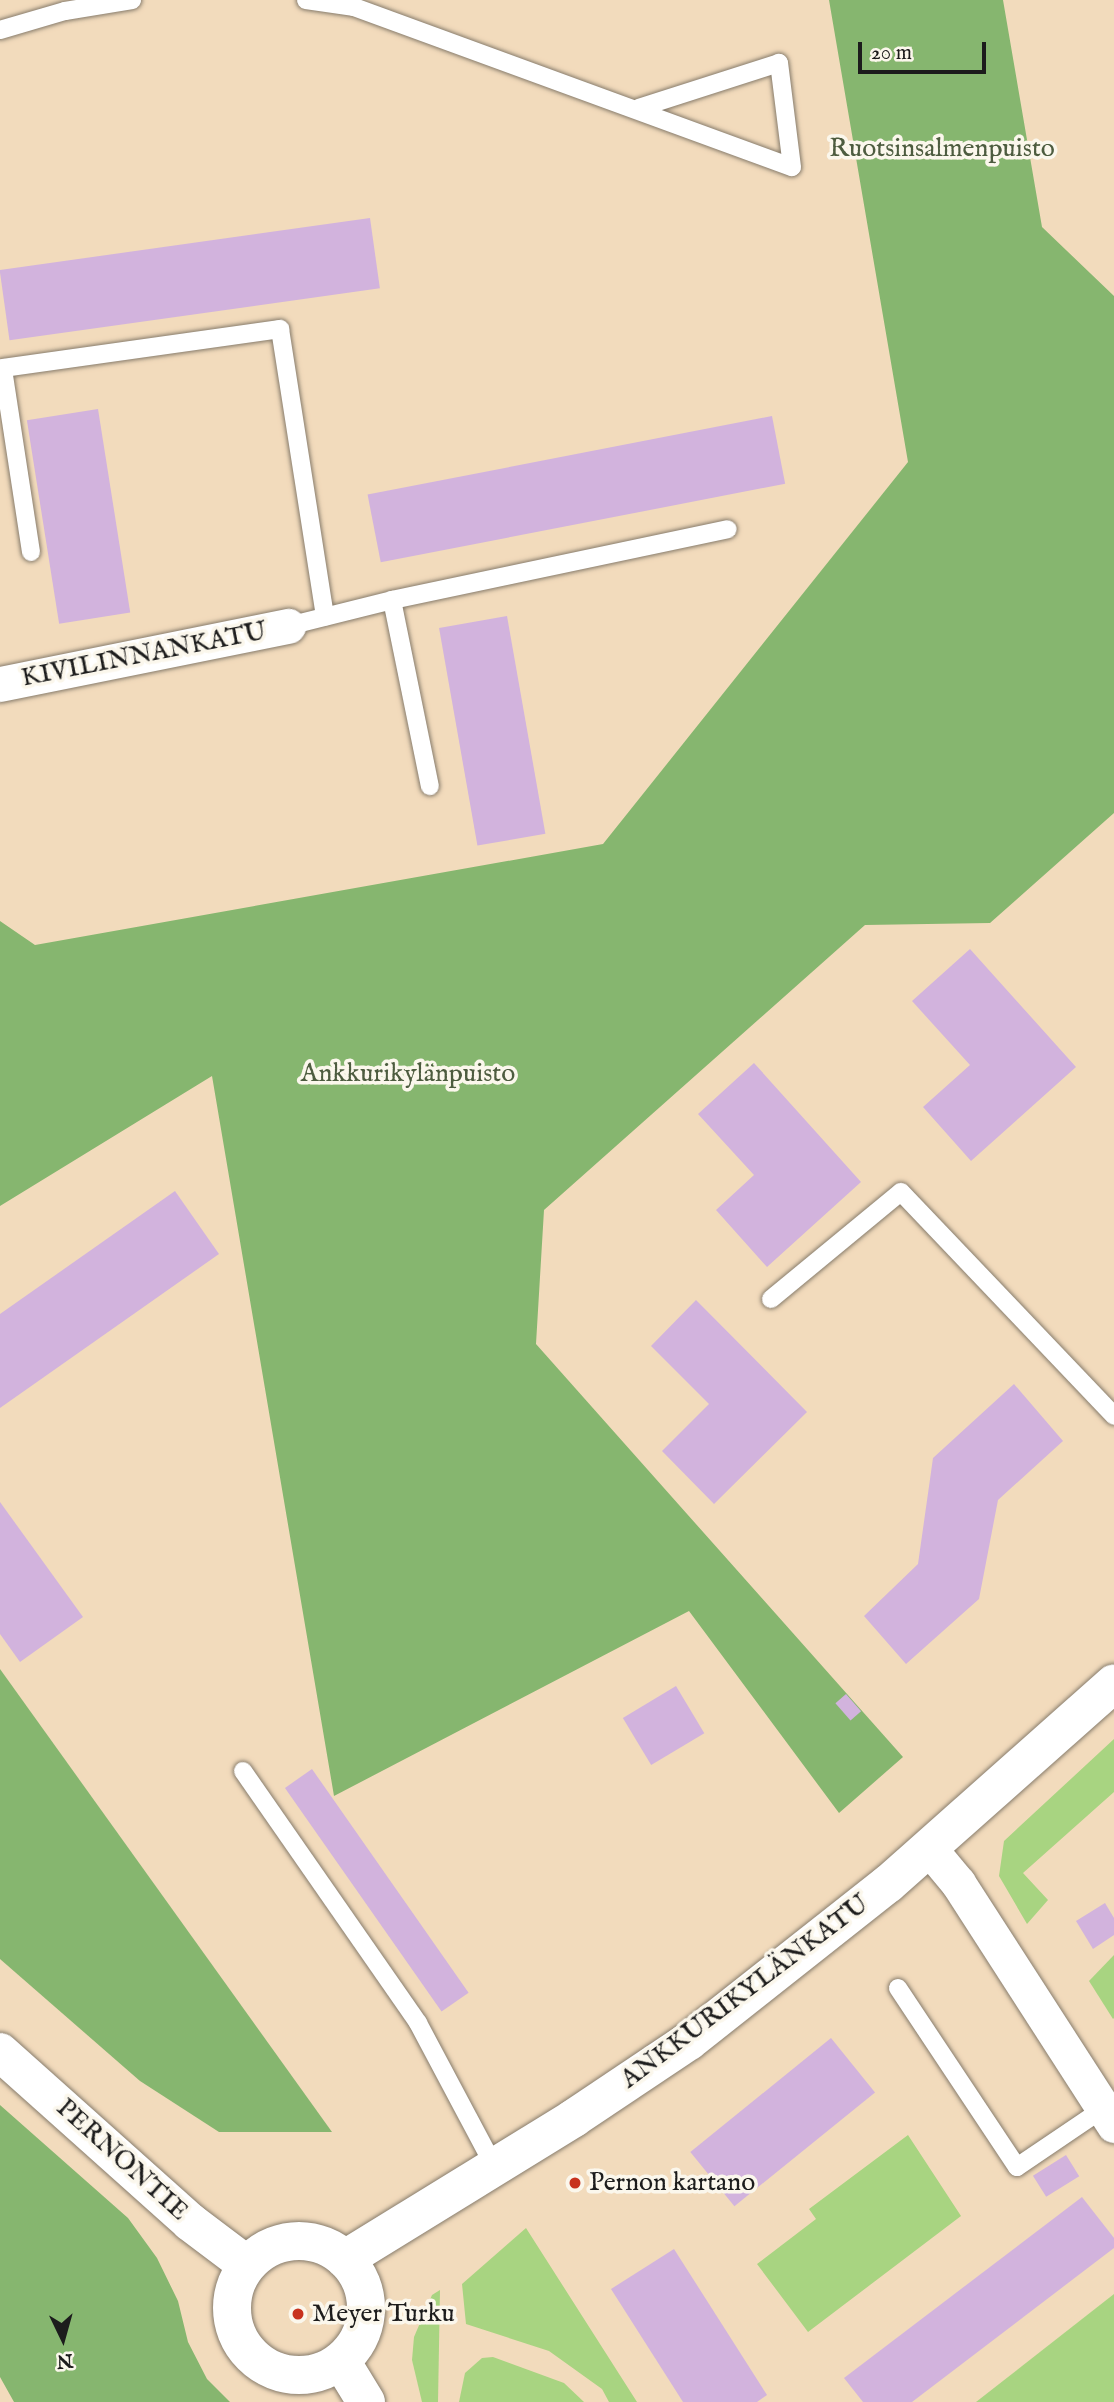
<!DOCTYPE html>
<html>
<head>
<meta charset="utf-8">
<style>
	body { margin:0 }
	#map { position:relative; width:1114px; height:2402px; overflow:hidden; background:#f2dbbc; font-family:"IM FELL English",serif }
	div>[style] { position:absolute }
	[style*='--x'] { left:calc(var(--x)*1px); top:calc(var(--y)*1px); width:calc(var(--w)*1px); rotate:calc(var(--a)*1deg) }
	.green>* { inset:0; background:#a8d481 }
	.forest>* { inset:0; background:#86b66f }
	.building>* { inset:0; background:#d2b3dd; transform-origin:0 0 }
	.roads { filter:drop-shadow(0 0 2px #877c6c) drop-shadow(0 0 2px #877c6c) }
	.lane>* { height:18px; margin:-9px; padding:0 9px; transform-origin:9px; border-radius:9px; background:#fff }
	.street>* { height:35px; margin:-17.5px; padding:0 17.5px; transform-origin:17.5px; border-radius:17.5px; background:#fff }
	.secondary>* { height:38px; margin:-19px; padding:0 19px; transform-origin:19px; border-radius:19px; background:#fff }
	.secondary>.ring { margin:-19px; padding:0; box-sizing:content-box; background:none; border:38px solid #fff; border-radius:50% }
	.dots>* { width:19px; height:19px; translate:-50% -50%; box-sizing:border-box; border:4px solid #fbf7ec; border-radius:50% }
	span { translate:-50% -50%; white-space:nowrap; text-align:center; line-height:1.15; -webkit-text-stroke:7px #fbf7ec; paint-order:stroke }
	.park-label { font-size:26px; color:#4d5c3f }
	.street-label { font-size:26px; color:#1c1c1c }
	.poi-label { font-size:26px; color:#1c1c1c }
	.left { translate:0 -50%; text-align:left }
	.north { position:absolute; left:28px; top:2304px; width:70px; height:70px; -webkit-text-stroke:5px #fbf7ec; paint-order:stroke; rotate:175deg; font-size:19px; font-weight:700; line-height:28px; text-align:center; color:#1c1c1c }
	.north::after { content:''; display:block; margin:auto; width:24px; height:32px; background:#1c1c1c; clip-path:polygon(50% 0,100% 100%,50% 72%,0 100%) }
	.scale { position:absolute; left:858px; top:42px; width:128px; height:32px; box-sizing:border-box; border:4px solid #1c1c1c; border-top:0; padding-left:9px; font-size:21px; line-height:24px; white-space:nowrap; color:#1c1c1c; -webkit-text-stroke:5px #fbf7ec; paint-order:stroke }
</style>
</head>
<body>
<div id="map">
	<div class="green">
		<i style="clip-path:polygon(1114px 1739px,1114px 1792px,1023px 1873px,1048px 1900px,1027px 1924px,999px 1876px,1004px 1841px)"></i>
		<i style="clip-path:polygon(1114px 1955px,1114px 2018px,1113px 2019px,1089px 1981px)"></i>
		<i style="clip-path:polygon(908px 2135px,961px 2216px,808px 2332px,757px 2264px,816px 2219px,809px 2209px)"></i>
		<i style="clip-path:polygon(526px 2228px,637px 2402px,609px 2402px,602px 2389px,549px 2351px,466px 2324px,462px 2284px)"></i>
		<i style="clip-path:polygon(440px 2290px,438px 2402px,422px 2402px,412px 2360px,414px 2337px,432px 2295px)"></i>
		<i style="clip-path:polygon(1114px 2294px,1114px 2402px,976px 2402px)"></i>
		<i style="clip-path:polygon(493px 2357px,564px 2383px,584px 2402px,459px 2402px,465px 2373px,482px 2358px)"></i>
	</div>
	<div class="forest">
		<i style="clip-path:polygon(829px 0,1003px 0,1042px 227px,1114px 296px,1114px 813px,990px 923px,865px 925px,544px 1210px,536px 1344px,903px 1757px,839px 1813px,689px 1611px,334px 1796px,212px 1076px,0 1206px,0 921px,35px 945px,603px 844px,908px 462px)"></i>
		<i style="clip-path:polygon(0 1669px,332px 2132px,219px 2132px,140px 2081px,0 1959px)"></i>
		<i style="clip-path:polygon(0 2105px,128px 2218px,157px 2258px,178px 2301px,188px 2342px,207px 2379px,230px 2402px,14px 2402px,0 2377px)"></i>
	</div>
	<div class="building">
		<i style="left:370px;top:218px;width:71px;height:374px;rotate:82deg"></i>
		<i style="left:98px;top:409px;width:206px;height:72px;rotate:81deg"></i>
		<i style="left:772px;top:416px;width:69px;height:412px;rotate:79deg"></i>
		<i style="left:507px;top:616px;width:221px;height:69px;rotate:80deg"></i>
		<i style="clip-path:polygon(970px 949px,1076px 1067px,971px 1161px,923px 1107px,970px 1065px,912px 1001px)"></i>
		<i style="clip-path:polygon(754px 1063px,861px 1182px,767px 1267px,716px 1210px,754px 1175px,698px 1114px)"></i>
		<i style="clip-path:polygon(175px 1191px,219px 1254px,0 1408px,0 1314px)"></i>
		<i style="clip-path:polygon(696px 1300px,807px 1412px,714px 1504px,662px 1451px,709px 1404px,651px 1346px)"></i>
		<i style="clip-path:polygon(1014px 1384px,1063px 1441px,998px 1500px,979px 1599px,906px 1664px,864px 1616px,918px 1564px,933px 1458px)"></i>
		<i style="clip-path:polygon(0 1502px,83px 1617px,20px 1662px,0 1634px)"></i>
		<i style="left:676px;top:1686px;width:55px;height:62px;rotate:59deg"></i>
		<i style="left:846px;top:1694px;width:23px;height:14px;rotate:49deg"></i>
		<i style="left:312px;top:1769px;width:273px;height:33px;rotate:55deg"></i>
		<i style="clip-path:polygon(1105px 1903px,1114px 1918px,1114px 1935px,1093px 1949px,1076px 1921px)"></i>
		<i style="left:831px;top:2038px;width:70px;height:181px;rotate:51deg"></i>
		<i style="left:1066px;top:2155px;width:25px;height:39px;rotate:58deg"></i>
		<i style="clip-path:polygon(1082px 2197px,1114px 2238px,1114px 2248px,912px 2402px,863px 2402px,844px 2378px)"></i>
		<i style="clip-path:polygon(674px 2249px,767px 2395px,757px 2402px,683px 2402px,611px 2289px)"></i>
	</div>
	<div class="roads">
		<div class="lane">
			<i style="--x:306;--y:0;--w:49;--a:8.3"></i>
			<i style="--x:354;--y:7;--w:466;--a:20.1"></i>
			<i style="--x:792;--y:167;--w:105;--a:-97.1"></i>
			<i style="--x:779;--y:63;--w:147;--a:162.2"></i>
			<i style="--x:0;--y:30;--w:68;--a:-16.3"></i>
			<i style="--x:65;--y:11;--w:68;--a:-9.3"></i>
			<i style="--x:31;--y:552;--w:186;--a:-98.7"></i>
			<i style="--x:3;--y:368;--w:280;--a:-8"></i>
			<i style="--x:280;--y:329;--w:291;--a:81.1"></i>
			<i style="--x:392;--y:600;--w:190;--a:78.5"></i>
			<i style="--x:288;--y:626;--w:107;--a:-14"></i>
			<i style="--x:392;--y:600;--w:343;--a:-11.9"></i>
			<i style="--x:771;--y:1299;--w:168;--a:-39.5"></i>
			<i style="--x:901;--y:1192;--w:309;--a:46.4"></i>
			<i style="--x:243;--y:1771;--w:307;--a:55.2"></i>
			<i style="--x:418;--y:2023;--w:164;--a:62"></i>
			<i style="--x:898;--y:1988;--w:215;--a:56.4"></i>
			<i style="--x:1017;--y:2167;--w:105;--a:-34.1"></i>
		</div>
		<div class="street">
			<i style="--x:0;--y:684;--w:294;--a:-11.4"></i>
			<i style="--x:928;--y:1847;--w:47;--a:50.2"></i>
			<i style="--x:958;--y:1883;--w:288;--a:57.2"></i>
		</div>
		<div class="secondary">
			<i style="--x:0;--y:2052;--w:255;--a:41.8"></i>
			<i style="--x:190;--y:2222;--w:71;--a:37"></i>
			<i class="ring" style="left:232px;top:2241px;width:96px;height:96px"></i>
			<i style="--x:345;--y:2259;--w:269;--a:-31.6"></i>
			<i style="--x:574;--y:2118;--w:138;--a:-33.8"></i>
			<i style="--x:689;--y:2041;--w:253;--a:-38.3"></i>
			<i style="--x:888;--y:1884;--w:302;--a:-41.6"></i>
			<i style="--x:341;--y:2361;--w:48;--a:58.6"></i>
		</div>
	</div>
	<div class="dots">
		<i style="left:575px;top:2183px;background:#c8321e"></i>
		<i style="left:298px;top:2314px;background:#c8321e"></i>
	</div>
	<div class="park-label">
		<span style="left:942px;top:149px">Ruotsinsalmenpuisto</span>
		<span style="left:408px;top:1074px">Ankkurikylänpuisto</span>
	</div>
	<div class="street-label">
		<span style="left:144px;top:655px;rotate:-11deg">KIVILINNANKATU</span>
		<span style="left:745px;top:1992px;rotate:-37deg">ANKKURIKYLÄNKATU</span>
		<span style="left:122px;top:2160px;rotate:42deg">PERNONTIE</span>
	</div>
	<div class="poi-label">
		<span class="left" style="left:589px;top:2183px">Pernon kartano</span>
		<span class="left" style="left:312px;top:2314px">Meyer Turku</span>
	</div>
	<div class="north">N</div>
	<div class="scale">20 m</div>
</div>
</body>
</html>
